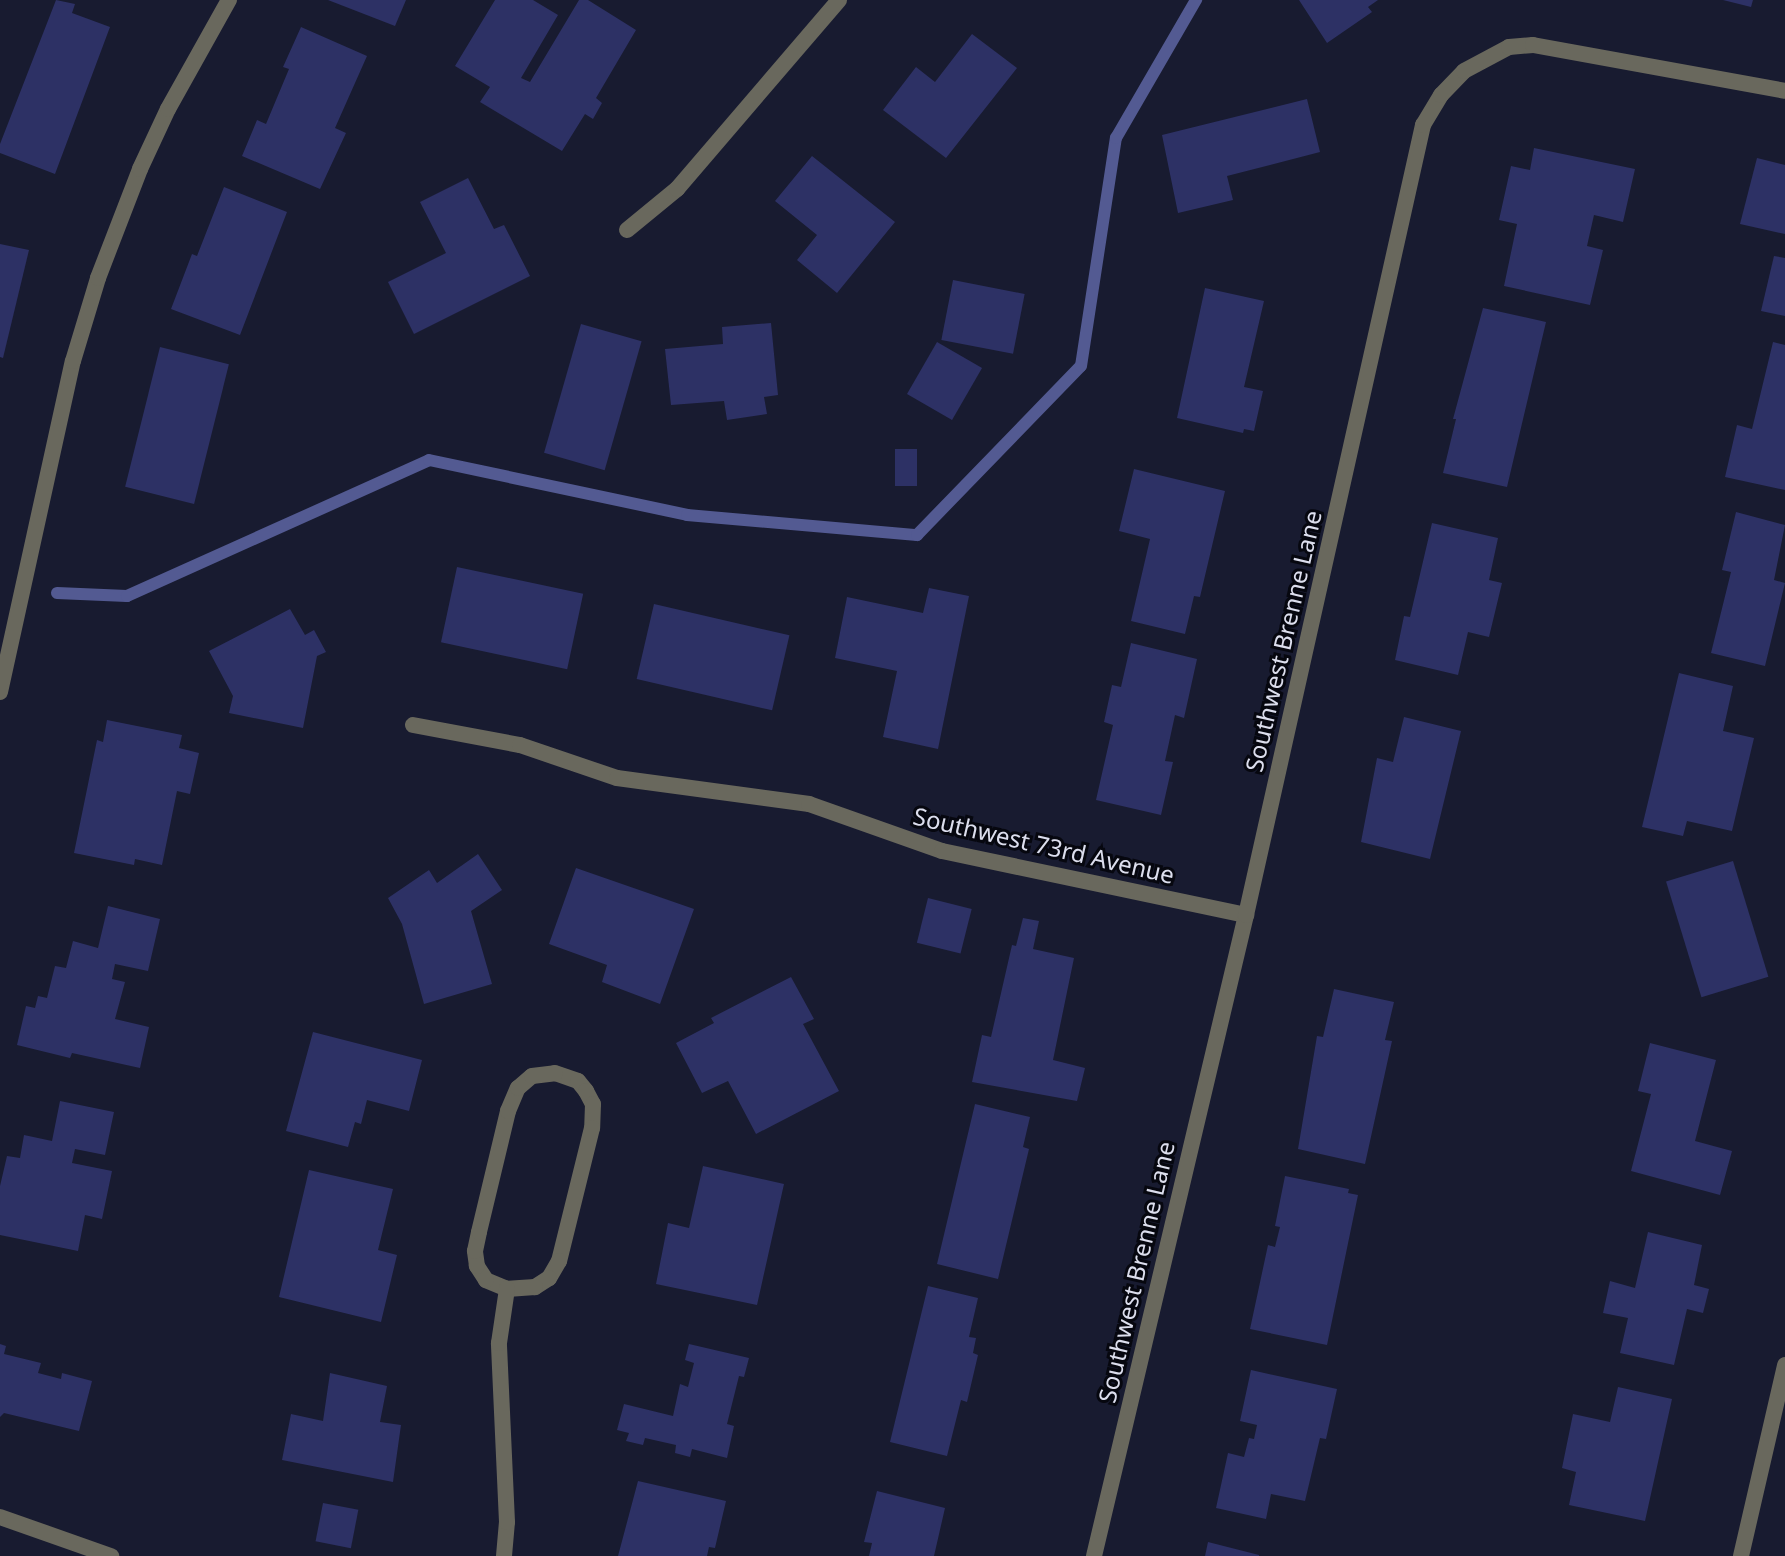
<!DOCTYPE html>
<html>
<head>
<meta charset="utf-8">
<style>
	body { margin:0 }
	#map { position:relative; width:1785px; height:1556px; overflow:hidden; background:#181b30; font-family:"Noto Sans",sans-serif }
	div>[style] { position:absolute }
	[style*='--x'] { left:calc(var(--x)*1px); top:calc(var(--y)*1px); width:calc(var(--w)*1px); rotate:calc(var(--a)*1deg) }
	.stream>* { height:12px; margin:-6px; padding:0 6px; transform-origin:6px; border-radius:6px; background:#535a92 }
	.building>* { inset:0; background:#2d3165; transform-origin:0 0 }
	.minor>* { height:16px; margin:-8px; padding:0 8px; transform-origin:8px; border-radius:8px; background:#69685d }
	span { translate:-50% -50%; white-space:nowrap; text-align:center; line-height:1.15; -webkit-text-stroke:6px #06070f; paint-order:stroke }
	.street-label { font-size:24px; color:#dcdeed }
</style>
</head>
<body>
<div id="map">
	<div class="stream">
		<i style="--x:57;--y:593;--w:70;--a:2.5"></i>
		<i style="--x:127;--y:596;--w:331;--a:-24.2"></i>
		<i style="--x:429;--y:460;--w:264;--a:12"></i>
		<i style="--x:687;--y:515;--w:231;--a:5"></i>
		<i style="--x:917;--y:535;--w:235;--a:-45.9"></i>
		<i style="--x:1081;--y:366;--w:231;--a:-81.3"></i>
		<i style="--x:1116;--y:138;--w:160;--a:-59.9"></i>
	</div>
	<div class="building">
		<i style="clip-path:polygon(56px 0,75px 4px,72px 13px,110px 27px,55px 174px,0 153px,0 144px)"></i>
		<i style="clip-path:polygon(328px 0,406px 0,395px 26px)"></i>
		<i style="clip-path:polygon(495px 0,533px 0,558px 15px,521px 78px,530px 82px,579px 0,588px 0,636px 30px,596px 98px,602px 103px,593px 119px,585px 114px,562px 151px,480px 102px,490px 87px,455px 66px)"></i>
		<i style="clip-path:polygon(1299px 0,1378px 0,1368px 7px,1372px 12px,1327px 43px)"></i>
		<i style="clip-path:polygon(1723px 0,1753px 0,1751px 7px)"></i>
		<i style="clip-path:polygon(301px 27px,367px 56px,335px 128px,346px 133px,320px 189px,242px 156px,257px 120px,266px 124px,289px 69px,283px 67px)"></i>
		<i style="clip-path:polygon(972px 34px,1017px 68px,946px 158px,883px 110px,916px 67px,935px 82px)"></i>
		<i style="clip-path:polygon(1307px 99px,1320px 152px,1227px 176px,1233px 200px,1178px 213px,1162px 135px)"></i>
		<i style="clip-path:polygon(1534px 148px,1635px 169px,1623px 222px,1594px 215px,1587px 246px,1603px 250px,1590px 305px,1504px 286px,1517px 224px,1499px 220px,1511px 166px,1530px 170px)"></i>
		<i style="clip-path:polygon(812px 156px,895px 222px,837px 293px,797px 260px,817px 235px,775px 201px)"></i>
		<i style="clip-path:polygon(1757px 158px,1785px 165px,1785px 234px,1740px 224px)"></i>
		<i style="clip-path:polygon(468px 178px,494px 229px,504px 225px,530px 276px,414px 334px,388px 282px,446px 253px,420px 202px)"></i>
		<i style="clip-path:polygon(224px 187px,287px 212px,240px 335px,171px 309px,192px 254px,197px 256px)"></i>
		<i style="clip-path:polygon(0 244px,29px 250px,3px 358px,0 357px)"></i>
		<i style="clip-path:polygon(1774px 256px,1785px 258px,1785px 316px,1761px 311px)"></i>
		<i style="left:953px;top:280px;width:73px;height:61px;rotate:11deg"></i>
		<i style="clip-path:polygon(1205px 288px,1264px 301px,1244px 387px,1263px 391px,1254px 431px,1244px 429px,1243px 433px,1177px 418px)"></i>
		<i style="clip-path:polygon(1483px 308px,1546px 322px,1507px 487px,1443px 473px,1456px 419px,1453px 419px)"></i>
		<i style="clip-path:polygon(771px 323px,778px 395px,764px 397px,767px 414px,727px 420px,724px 401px,671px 405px,665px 349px,723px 344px,722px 327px)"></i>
		<i style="left:581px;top:324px;width:63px;height:134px;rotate:16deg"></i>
		<i style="left:937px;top:342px;width:52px;height:60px;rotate:30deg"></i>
		<i style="clip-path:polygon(1773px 342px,1785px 345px,1785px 490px,1725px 477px,1737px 425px,1752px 429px)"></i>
		<i style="left:160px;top:347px;width:71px;height:144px;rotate:14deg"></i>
		<i style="left:895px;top:449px;width:22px;height:37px"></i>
		<i style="clip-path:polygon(1134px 469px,1225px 491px,1200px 597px,1194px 596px,1185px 634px,1131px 621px,1150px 539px,1119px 531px)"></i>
		<i style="clip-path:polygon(1736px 512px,1785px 525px,1774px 580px,1785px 583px,1765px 666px,1711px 653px,1731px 572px,1722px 570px)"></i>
		<i style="clip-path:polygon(1432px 523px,1498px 538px,1489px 580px,1502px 583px,1489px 637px,1468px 632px,1458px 675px,1395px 660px,1404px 616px,1410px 617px)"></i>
		<i style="left:457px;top:567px;width:129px;height:77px;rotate:12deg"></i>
		<i style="clip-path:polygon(929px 588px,969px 596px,938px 749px,883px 737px,897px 671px,835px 658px,847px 597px,923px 613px)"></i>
		<i style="left:654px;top:604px;width:139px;height:77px;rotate:13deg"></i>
		<i style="clip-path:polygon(290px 609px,305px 635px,314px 630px,326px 652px,317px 656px,303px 728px,229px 713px,233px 696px,209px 651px)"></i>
		<i style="clip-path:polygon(1131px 643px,1197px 659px,1184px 718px,1175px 715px,1165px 761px,1173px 762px,1161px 815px,1096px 800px,1113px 725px,1104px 722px,1112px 685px,1121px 687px)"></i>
		<i style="clip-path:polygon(1679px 673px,1733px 686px,1723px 731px,1754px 738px,1732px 831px,1687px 821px,1683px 836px,1642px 827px)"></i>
		<i style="clip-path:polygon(1404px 717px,1461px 731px,1430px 859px,1361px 842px,1377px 758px,1393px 762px)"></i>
		<i style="clip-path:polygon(107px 720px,182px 735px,179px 748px,199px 753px,190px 794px,177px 791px,162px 865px,135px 859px,134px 865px,74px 853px,97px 740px,103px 742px)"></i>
		<i style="clip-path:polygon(478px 854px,502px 890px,471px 911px,492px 984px,424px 1004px,402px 924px,388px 898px,429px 870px,437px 883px)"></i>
		<i style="left:1733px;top:861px;width:121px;height:70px;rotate:73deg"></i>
		<i style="clip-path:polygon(576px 868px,694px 909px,660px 1004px,602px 982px,607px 965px,549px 944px)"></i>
		<i style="left:928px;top:898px;width:45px;height:46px;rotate:14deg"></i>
		<i style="clip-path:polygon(108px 906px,160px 919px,148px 971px,115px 964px,112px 979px,125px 982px,115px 1019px,149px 1027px,140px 1068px,72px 1053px,70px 1058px,17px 1045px,26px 1006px,35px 1008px,38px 996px,47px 998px,55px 966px,66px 968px,73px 941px,98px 948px)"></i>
		<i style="clip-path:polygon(1023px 918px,1039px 921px,1033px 949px,1074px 958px,1053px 1060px,1085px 1068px,1077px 1101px,972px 1082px,982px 1035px,991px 1037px,1012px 945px,1016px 946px)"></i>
		<i style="clip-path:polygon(791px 977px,814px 1019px,803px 1024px,839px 1091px,756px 1134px,728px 1081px,702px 1093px,676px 1043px,714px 1023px,711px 1018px)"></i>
		<i style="clip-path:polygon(1334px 989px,1394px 1002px,1385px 1040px,1392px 1041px,1365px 1164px,1298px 1149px,1317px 1036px,1323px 1037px)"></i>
		<i style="clip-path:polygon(313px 1032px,422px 1060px,409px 1111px,367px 1100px,361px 1124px,355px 1122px,348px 1147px,286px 1131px)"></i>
		<i style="clip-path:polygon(1650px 1043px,1716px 1060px,1695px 1141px,1732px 1151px,1720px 1195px,1631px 1171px,1651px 1094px,1638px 1091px)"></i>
		<i style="clip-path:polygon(60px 1101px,114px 1112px,105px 1155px,75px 1149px,72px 1163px,112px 1171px,102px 1219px,85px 1215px,78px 1251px,0 1235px,0 1186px,7px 1156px,20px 1158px,24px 1135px,52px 1141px)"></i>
		<i style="clip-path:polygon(975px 1104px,1030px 1117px,1023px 1147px,1029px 1149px,998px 1279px,937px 1264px)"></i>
		<i style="clip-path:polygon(703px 1166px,784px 1184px,757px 1305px,656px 1284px,668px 1223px,689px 1228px)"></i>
		<i style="clip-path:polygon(309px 1170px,393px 1189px,378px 1250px,397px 1255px,381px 1322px,279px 1297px)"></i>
		<i style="clip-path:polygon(1285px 1176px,1349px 1189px,1348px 1193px,1358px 1195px,1327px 1345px,1250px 1329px,1268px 1245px,1275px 1247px,1280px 1227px,1275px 1226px)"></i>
		<i style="clip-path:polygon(1648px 1232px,1702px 1245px,1694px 1285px,1709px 1289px,1703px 1313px,1687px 1309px,1674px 1365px,1620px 1353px,1628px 1318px,1603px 1313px,1610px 1281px,1635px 1288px)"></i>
		<i style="clip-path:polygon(928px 1286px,978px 1298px,969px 1337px,976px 1338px,973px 1353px,978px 1355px,967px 1402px,961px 1400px,947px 1456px,890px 1442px)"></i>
		<i style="clip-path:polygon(0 1344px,6px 1346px,4px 1354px,41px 1363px,38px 1373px,61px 1379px,62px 1373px,92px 1381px,79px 1431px,4px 1413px,0 1417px)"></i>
		<i style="clip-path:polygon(689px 1344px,749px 1358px,744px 1377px,739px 1376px,727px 1424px,734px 1426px,727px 1458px,692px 1449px,690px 1457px,675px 1453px,676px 1445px,645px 1438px,643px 1445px,626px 1441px,629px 1433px,617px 1430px,624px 1404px,673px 1416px,680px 1384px,688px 1387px,694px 1363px,685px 1360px)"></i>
		<i style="clip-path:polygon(1251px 1370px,1337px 1389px,1326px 1439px,1320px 1438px,1305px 1501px,1271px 1494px,1266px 1519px,1216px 1508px,1228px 1453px,1244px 1457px,1249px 1438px,1254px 1439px,1257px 1425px,1240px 1421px)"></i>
		<i style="clip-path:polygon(330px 1373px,387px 1386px,380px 1422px,401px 1425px,393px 1482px,282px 1460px,291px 1414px,323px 1421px)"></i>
		<i style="clip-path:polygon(1618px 1387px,1672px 1399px,1645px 1521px,1569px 1505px,1576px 1472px,1562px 1468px,1573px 1414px,1610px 1422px)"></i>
		<i style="clip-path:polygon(638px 1481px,726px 1501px,715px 1548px,709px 1547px,707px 1556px,618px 1556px)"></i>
		<i style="clip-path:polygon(877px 1491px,945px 1508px,934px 1556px,869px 1556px,872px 1543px,864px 1542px)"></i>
		<i style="left:323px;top:1503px;width:36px;height:39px;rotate:11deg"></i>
		<i style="clip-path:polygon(1208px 1542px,1259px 1555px,1259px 1556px,1205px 1556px)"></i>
	</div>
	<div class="minor">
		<i style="--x:627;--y:230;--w:65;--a:-39.4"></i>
		<i style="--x:677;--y:189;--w:249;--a:-49.4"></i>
		<i style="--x:0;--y:692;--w:339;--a:-77.6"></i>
		<i style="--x:73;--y:361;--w:87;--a:-73.2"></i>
		<i style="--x:98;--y:278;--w:117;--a:-68.9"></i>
		<i style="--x:140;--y:169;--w:66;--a:-65"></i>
		<i style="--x:168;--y:109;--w:125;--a:-60.8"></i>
		<i style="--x:413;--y:725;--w:109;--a:10.6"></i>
		<i style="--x:520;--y:745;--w:102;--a:18.8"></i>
		<i style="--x:617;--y:778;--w:194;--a:7.7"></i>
		<i style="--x:809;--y:804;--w:141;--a:19.5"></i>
		<i style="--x:942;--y:851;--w:311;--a:11.9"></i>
		<i style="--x:555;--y:1073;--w:24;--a:19"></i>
		<i style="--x:578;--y:1081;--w:13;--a:51"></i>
		<i style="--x:586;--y:1091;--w:15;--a:62"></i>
		<i style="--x:593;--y:1104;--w:24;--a:92"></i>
		<i style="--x:592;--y:1128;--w:137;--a:103.9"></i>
		<i style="--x:559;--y:1261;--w:20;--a:120"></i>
		<i style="--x:549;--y:1278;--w:17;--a:147"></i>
		<i style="--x:535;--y:1287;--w:28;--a:176"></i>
		<i style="--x:507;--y:1289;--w:23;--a:-157"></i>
		<i style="--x:486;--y:1280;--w:17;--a:-123"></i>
		<i style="--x:477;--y:1266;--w:15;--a:-98"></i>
		<i style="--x:475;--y:1251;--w:19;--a:-78"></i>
		<i style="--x:479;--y:1232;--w:124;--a:-76.5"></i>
		<i style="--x:508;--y:1111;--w:25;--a:-67"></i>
		<i style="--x:518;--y:1088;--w:18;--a:-41"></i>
		<i style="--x:532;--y:1076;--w:23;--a:-7"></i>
		<i style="--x:0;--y:1517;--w:118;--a:19.4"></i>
		<i style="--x:504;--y:1556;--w:34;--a:-85"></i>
		<i style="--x:507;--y:1522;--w:179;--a:-92.6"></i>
		<i style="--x:499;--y:1343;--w:55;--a:-81.6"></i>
		<i style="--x:1094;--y:1556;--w:659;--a:-76.66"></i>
		<i style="--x:1246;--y:915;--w:810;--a:-77.37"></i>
		<i style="--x:1423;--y:125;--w:35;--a:-59"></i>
		<i style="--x:1441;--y:95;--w:33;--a:-46"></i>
		<i style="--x:1464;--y:71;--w:51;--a:-28.1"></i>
		<i style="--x:1509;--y:47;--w:24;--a:-5"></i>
		<i style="--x:1533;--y:45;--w:256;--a:10.3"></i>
		<i style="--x:1741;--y:1556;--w:196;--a:-77"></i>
	</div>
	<div class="street-label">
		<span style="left:1283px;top:641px;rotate:-77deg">Southwest Brenne Lane</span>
		<span style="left:1044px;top:845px;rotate:13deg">Southwest 73rd Avenue</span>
		<span style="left:1136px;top:1272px;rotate:-77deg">Southwest Brenne Lane</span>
	</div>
</div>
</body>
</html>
